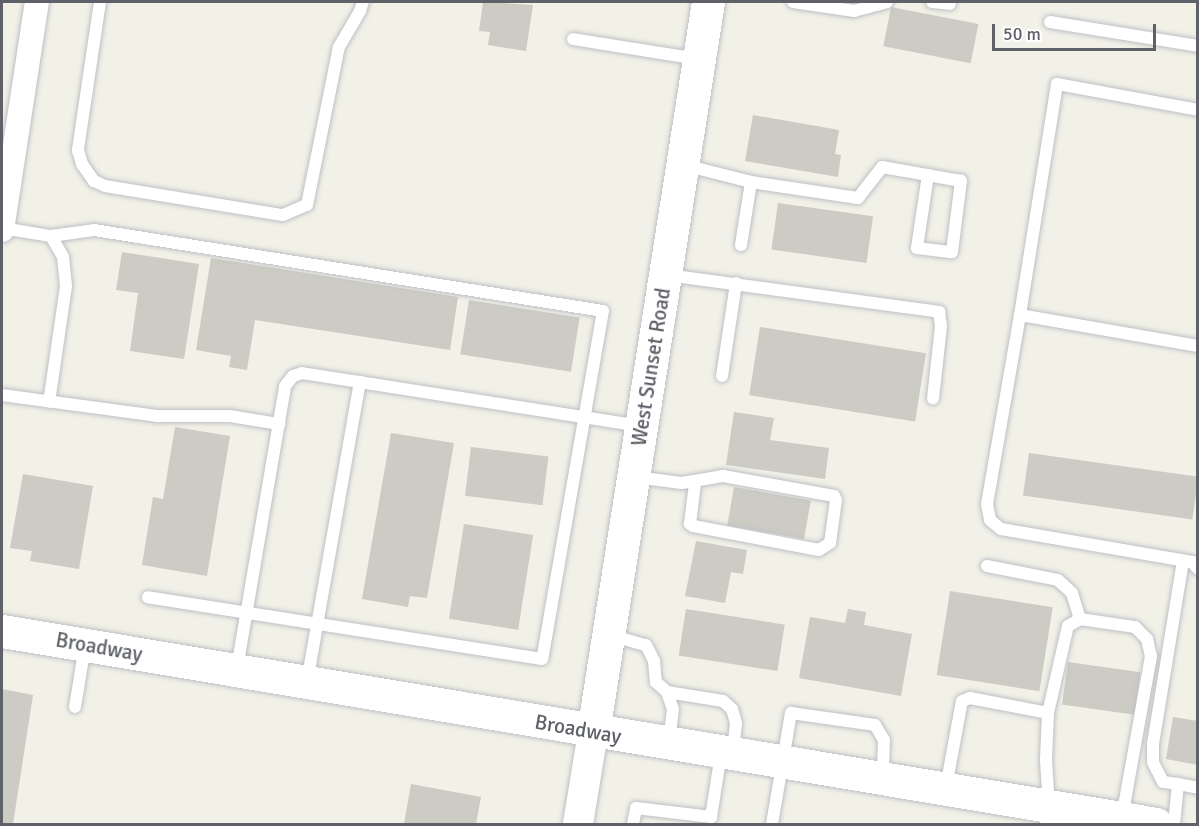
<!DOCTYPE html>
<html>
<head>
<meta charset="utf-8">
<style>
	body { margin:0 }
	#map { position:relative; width:1199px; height:826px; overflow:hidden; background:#f1f1e7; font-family:Signika,sans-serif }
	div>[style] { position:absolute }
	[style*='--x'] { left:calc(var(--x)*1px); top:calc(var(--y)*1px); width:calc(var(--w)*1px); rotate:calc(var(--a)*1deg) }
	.building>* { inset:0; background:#cccbc4; transform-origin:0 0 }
	.roads { filter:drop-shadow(0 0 2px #bebfc6) drop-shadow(0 0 2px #bebfc6) }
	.service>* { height:12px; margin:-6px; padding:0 6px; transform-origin:6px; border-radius:6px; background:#fff }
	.minor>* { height:24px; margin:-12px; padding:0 12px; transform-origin:12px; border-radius:12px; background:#fff }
	.tertiary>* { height:30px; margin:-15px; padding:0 15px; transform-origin:15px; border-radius:15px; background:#fff }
	.secondary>* { height:33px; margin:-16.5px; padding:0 16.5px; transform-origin:16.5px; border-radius:16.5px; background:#fff }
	span { translate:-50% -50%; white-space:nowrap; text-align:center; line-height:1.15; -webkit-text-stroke:6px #fff; paint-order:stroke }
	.street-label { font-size:21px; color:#5e6168 }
	.frame { position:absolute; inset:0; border:3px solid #5e6168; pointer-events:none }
	.scale { position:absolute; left:992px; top:24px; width:164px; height:27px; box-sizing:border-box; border:3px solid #5e6168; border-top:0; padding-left:8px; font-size:18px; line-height:21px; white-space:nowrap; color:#5e6168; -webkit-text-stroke:4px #fff; paint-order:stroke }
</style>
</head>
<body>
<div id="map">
	<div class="building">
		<i style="clip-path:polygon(483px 2px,533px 5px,526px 51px,488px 45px,490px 32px,479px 31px)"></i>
		<i style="left:891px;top:7px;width:89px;height:40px;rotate:11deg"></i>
		<i style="clip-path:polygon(753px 115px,839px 130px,835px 154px,841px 155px,838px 177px,745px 161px)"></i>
		<i style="left:778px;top:203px;width:96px;height:47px;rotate:8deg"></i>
		<i style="clip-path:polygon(122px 252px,199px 264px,184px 359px,130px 351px,138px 293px,116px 290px)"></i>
		<i style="clip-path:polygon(211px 258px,458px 297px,450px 350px,255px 320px,247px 370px,229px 367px,231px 356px,196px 350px)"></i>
		<i style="left:469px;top:300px;width:112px;height:55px;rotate:9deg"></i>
		<i style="left:760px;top:327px;width:168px;height:69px;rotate:9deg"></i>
		<i style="clip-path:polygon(734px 412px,774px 418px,770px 440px,829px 448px,825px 479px,726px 465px)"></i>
		<i style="clip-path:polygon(175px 427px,230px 436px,207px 576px,142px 565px,153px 497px,163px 499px)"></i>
		<i style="clip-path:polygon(391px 433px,454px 443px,427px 598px,410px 596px,408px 607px,362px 599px)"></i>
		<i style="left:471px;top:447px;width:78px;height:49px;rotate:7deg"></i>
		<i style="left:1029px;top:453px;width:171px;height:43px;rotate:8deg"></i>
		<i style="clip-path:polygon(23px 474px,93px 486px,79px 569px,30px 561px,32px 551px,10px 548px)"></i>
		<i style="left:734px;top:487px;width:78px;height:39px;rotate:10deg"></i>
		<i style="left:464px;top:524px;width:70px;height:96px;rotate:9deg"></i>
		<i style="clip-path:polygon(696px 541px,747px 550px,743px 574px,731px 572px,725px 603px,685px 596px)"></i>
		<i style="left:950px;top:591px;width:104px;height:85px;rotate:9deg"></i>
		<i style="left:686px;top:609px;width:100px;height:47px;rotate:9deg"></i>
		<i style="clip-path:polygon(848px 609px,866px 612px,864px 625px,912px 634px,901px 696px,799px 678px,810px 617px,845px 623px)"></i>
		<i style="left:1068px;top:662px;width:73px;height:43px;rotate:8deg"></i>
		<i style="clip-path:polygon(2px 689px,33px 695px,13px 824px,2px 824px)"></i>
		<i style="clip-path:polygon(1173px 717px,1198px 721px,1198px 765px,1166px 759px)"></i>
		<i style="clip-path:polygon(411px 784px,481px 797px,476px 824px,404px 824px)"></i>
	</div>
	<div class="roads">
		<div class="service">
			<i style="--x:100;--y:2;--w:150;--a:98.5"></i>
			<i style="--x:78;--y:150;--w:15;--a:74"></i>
			<i style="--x:82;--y:164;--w:21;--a:55"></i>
			<i style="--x:94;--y:181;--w:12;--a:24"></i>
			<i style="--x:105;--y:186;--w:180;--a:9.3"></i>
			<i style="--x:283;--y:215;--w:26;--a:-23"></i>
			<i style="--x:307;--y:205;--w:161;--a:-78.6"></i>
			<i style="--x:339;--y:47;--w:42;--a:-59.7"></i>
			<i style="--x:360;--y:11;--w:9;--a:-72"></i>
			<i style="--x:793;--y:2;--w:62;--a:8.4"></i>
			<i style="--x:854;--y:11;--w:34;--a:-15"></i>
			<i style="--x:932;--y:2;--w:18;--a:6"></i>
			<i style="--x:1050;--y:22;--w:150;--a:9.2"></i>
			<i style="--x:573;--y:39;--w:127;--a:9.1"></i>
			<i style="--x:684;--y:165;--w:69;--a:14.2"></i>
			<i style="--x:751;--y:182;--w:64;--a:99"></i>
			<i style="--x:751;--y:182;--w:108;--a:8.5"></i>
			<i style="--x:858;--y:198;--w:39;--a:-52"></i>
			<i style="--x:882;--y:167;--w:47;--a:9.9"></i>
			<i style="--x:928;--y:175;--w:74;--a:98.6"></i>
			<i style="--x:917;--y:248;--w:35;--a:7"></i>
			<i style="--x:952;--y:252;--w:72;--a:-82.8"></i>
			<i style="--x:961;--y:181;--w:34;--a:-170"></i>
			<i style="--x:2;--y:228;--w:50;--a:9.3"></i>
			<i style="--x:51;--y:236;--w:24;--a:60"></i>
			<i style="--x:63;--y:257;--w:29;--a:84"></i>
			<i style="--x:66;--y:286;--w:117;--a:98.3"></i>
			<i style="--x:51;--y:236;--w:43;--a:-7.9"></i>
			<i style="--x:94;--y:230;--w:515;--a:9.04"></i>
			<i style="--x:603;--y:311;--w:353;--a:99.9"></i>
			<i style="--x:542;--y:659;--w:399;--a:-171.1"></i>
			<i style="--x:667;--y:275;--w:275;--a:7.7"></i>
			<i style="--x:939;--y:312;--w:14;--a:82"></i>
			<i style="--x:941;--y:326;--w:73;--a:96.3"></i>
			<i style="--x:1020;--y:315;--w:234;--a:-80.9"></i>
			<i style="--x:1057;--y:84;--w:143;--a:10.4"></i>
			<i style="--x:1198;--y:346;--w:181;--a:-170.1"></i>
			<i style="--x:1020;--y:315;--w:192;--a:99.9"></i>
			<i style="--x:987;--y:504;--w:16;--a:79"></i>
			<i style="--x:990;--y:520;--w:14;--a:39"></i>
			<i style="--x:1001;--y:529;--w:194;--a:9.8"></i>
			<i style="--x:1192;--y:562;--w:9;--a:49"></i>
			<i style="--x:722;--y:376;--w:94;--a:-81.4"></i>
			<i style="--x:2;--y:395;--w:156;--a:7.7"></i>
			<i style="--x:157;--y:416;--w:73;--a:0"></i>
			<i style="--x:230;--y:416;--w:50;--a:9.3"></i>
			<i style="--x:635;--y:477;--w:47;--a:7.3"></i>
			<i style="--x:682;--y:483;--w:42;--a:-9.7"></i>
			<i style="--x:723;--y:476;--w:113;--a:10.2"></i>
			<i style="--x:834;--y:496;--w:4;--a:63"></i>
			<i style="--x:836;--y:500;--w:43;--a:97.9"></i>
			<i style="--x:830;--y:543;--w:13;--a:148"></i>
			<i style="--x:819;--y:550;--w:128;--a:-169.2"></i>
			<i style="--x:693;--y:526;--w:4;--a:-146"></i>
			<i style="--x:690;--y:524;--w:41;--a:-83"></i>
			<i style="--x:987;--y:566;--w:72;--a:11.2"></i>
			<i style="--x:1058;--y:580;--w:19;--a:43"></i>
			<i style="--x:1072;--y:593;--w:27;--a:73"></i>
			<i style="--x:610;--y:635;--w:37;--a:16"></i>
			<i style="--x:646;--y:645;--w:18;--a:63"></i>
			<i style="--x:654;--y:661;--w:21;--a:85"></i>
			<i style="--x:656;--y:682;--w:15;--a:42"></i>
			<i style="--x:667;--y:692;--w:18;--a:71"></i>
			<i style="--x:673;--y:709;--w:32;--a:97"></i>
			<i style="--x:237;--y:668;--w:286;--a:-80.3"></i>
			<i style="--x:285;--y:386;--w:13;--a:-51"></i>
			<i style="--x:293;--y:376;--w:9;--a:-18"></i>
			<i style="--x:302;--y:373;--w:343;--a:8.9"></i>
			<i style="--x:307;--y:682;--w:305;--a:-80"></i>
			<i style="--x:667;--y:692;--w:57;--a:9.1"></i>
			<i style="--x:723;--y:701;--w:12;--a:42"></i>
			<i style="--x:732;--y:709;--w:15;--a:74"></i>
			<i style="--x:736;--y:723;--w:29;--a:96"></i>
			<i style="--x:75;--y:707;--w:62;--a:-80.7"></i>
			<i style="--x:1178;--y:784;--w:20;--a:11"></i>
			<i style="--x:946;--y:787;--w:87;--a:-79.5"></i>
			<i style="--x:962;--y:701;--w:9;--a:-21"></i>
			<i style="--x:970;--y:698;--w:79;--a:10.9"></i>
			<i style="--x:633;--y:824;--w:16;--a:-79"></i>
			<i style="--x:636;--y:808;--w:76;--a:6.8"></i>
			<i style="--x:711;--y:817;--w:64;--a:-81"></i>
			<i style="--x:772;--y:824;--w:113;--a:-80.3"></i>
			<i style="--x:791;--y:713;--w:85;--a:8.1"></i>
			<i style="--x:875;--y:725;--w:17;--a:59"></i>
			<i style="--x:884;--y:740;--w:38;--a:92"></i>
			<i style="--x:1046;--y:824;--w:17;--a:-80"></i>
			<i style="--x:1049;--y:807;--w:47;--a:-93.7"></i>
			<i style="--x:1046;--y:760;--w:47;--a:-87.6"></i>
			<i style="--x:1048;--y:713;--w:89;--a:-77.1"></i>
			<i style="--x:1068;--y:626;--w:14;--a:-30"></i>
			<i style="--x:1080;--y:619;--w:56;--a:8.3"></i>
			<i style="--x:1135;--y:627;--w:17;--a:45"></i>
			<i style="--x:1147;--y:639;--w:17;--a:77"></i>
			<i style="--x:1151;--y:656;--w:164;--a:100.2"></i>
			<i style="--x:1174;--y:824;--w:40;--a:-84.3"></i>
			<i style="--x:1178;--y:784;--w:15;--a:-172"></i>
			<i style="--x:1163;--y:782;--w:22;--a:-117"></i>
			<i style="--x:1153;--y:762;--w:18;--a:-90"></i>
			<i style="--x:1153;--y:744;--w:186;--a:-80.7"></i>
		</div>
		<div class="minor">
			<i style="--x:2;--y:230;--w:231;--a:-81.3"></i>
		</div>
		<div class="tertiary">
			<i style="--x:578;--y:824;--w:93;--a:-80.7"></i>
		</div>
		<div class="secondary">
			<i style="--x:2;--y:631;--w:1170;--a:9.49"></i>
			<i style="--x:593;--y:732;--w:739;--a:-81.05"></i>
		</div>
	</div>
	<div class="street-label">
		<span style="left:651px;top:367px;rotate:-81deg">West Sunset Road</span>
		<span style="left:99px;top:647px;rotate:10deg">Broadway</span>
		<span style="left:578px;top:729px;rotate:10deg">Broadway</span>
	</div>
	<div class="frame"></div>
	<div class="scale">50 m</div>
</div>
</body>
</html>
